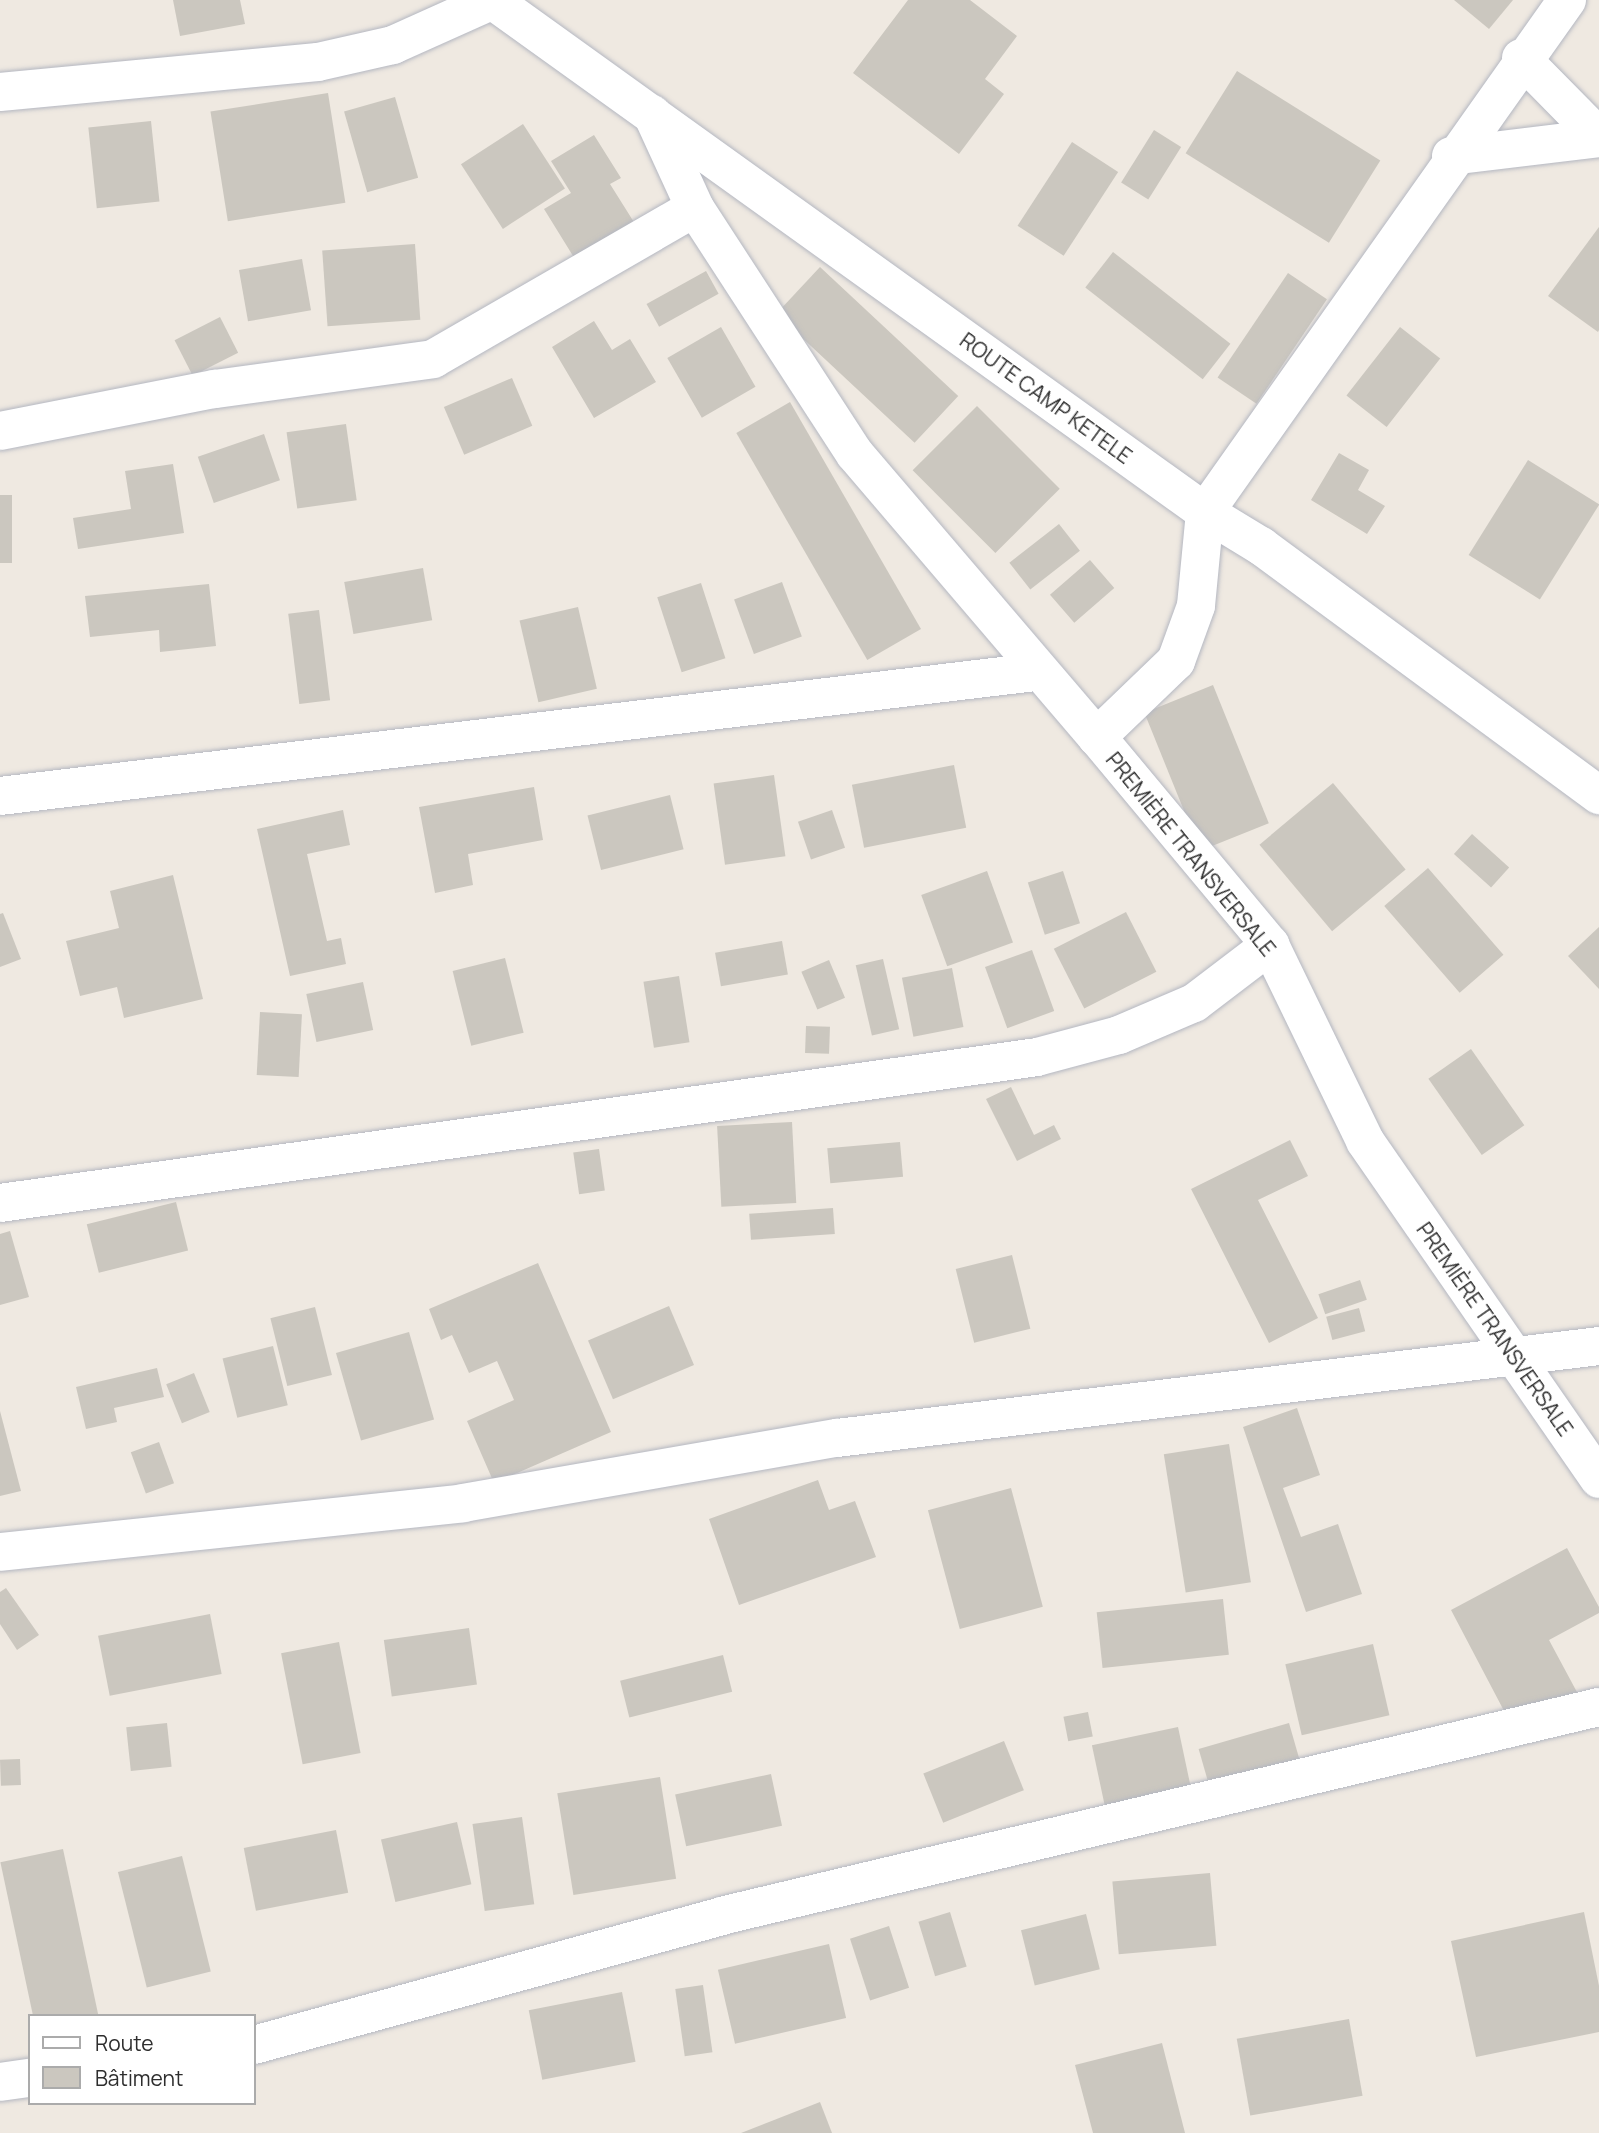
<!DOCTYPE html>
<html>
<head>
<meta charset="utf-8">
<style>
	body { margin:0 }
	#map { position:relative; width:1599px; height:2133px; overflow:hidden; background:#efe9e1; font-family:Manrope,sans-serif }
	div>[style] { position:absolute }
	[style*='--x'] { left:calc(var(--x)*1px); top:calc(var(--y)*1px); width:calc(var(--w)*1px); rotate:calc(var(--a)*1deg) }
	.building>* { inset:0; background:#cbc7bf; transform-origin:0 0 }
	.roads { filter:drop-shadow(0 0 2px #b4b7c1) drop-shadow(0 0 2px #b4b7c1) }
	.minor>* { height:38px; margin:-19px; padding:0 19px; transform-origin:19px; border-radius:19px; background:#fff }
	.tertiary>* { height:38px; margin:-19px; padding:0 19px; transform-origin:19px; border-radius:19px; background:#fff }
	span { translate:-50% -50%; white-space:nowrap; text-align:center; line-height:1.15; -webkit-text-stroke:5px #fff; paint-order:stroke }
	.street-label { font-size:21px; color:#2e2e2e }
	.legend { position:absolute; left:28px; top:2014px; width:228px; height:91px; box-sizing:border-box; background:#fff; border:2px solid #ababab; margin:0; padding:9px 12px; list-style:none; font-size:21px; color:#2e2e2e }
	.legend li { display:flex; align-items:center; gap:14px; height:35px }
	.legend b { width:35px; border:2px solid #ababab }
</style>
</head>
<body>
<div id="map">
	<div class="building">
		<i style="clip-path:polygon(173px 0,240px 0,245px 24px,180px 36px)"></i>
		<i style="clip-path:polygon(908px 0,970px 0,1017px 36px,985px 79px,1004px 94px,959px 154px,853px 73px)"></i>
		<i style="clip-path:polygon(1454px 0,1513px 0,1489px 29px)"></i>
		<i style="left:1237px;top:71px;width:169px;height:97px;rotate:32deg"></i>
		<i style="left:328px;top:93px;width:111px;height:119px;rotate:81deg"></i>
		<i style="left:395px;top:97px;width:84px;height:53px;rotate:74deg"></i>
		<i style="left:151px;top:121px;width:81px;height:63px;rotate:84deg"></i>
		<i style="left:523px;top:124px;width:77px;height:74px;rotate:57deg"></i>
		<i style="left:1154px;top:130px;width:32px;height:62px;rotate:32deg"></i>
		<i style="clip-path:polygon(594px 135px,621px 178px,610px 184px,637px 227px,578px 264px,544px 209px,571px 193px,551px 161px)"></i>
		<i style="left:1072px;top:142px;width:55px;height:100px;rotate:33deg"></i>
		<i style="clip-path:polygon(1599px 227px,1599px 330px,1598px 332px,1548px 296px)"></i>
		<i style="left:415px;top:244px;width:76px;height:93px;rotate:86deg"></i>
		<i style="left:1113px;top:252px;width:149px;height:45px;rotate:38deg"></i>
		<i style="left:302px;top:259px;width:52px;height:64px;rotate:80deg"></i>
		<i style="left:820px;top:267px;width:189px;height:64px;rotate:43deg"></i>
		<i style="left:706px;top:271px;width:26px;height:68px;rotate:61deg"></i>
		<i style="left:1288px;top:273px;width:47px;height:126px;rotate:34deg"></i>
		<i style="left:220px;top:317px;width:40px;height:51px;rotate:63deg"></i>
		<i style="clip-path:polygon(594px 321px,612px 350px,630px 339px,656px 382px,594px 418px,552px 347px)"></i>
		<i style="left:721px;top:327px;width:69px;height:62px;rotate:60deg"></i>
		<i style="left:1400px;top:327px;width:51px;height:87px;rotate:38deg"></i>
		<i style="left:512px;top:378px;width:52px;height:74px;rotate:67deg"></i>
		<i style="left:790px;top:402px;width:262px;height:62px;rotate:60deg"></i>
		<i style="left:977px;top:406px;width:117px;height:91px;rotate:45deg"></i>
		<i style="left:346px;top:424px;width:77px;height:60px;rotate:82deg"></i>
		<i style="left:264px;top:434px;width:49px;height:70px;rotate:71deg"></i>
		<i style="clip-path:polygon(1339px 453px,1369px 470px,1358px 490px,1385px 506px,1367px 534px,1311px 500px)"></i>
		<i style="left:1528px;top:460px;width:84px;height:112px;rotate:32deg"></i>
		<i style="clip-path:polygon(173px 464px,184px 533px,78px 549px,73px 518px,131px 509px,125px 471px)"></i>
		<i style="left:0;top:495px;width:12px;height:68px"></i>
		<i style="left:1059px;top:524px;width:34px;height:63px;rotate:52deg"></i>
		<i style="left:1090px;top:560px;width:37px;height:53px;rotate:49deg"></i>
		<i style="left:423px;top:568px;width:53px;height:80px;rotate:80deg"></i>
		<i style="left:782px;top:582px;width:58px;height:51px;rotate:70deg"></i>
		<i style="left:701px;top:583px;width:79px;height:46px;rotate:72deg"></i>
		<i style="clip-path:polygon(209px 584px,216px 646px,160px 652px,159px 630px,90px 637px,85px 596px)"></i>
		<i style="left:578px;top:607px;width:84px;height:60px;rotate:77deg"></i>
		<i style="left:319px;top:610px;width:91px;height:31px;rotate:83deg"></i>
		<i style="left:1213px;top:685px;width:149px;height:74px;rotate:68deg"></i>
		<i style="left:954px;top:765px;width:64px;height:104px;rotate:79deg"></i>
		<i style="left:774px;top:775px;width:82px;height:61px;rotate:82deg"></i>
		<i style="left:1333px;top:783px;width:113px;height:96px;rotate:50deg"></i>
		<i style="clip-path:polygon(534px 787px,543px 840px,468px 854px,473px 885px,435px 893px,419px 807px)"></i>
		<i style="left:670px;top:795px;width:56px;height:85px;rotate:76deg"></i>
		<i style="clip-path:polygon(343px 810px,350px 845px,307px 854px,327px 941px,341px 938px,346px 964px,290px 976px,257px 829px)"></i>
		<i style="left:832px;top:810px;width:40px;height:36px;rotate:71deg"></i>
		<i style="left:1472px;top:834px;width:50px;height:27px;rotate:42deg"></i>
		<i style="left:1428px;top:868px;width:115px;height:58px;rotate:49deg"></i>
		<i style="left:987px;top:871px;width:76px;height:70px;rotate:70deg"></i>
		<i style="left:1063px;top:871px;width:55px;height:37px;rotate:72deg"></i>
		<i style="clip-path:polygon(173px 875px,203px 999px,124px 1018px,117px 987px,80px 996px,66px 941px,119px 928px,110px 891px)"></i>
		<i style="left:1126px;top:912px;width:67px;height:81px;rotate:63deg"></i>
		<i style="clip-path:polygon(3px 913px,21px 959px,0 967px,0 914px)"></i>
		<i style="clip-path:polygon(1599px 927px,1599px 989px,1568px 956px)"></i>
		<i style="left:782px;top:941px;width:34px;height:68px;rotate:80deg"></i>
		<i style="left:1032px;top:950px;width:65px;height:50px;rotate:70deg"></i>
		<i style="left:505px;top:958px;width:77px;height:54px;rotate:76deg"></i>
		<i style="left:883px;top:959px;width:72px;height:28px;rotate:77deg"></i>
		<i style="left:829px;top:960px;width:41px;height:30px;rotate:67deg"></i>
		<i style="left:952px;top:968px;width:60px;height:51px;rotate:79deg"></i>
		<i style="left:679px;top:976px;width:67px;height:36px;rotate:81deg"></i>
		<i style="left:363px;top:982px;width:49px;height:58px;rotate:78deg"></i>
		<i style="left:260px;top:1012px;width:42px;height:63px;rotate:3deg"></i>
		<i style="left:806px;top:1026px;width:24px;height:27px;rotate:2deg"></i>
		<i style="left:1471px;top:1049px;width:93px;height:52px;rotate:55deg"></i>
		<i style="clip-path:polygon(1011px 1087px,1034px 1135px,1054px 1125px,1061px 1139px,1017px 1161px,986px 1099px)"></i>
		<i style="left:792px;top:1122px;width:81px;height:75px;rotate:87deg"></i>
		<i style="clip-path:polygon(1290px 1140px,1308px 1176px,1258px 1200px,1318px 1318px,1269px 1343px,1191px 1189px)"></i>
		<i style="left:900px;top:1142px;width:35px;height:73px;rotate:85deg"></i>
		<i style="left:599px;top:1149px;width:42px;height:26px;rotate:82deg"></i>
		<i style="left:176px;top:1202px;width:50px;height:92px;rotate:76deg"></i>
		<i style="left:833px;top:1208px;width:26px;height:84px;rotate:86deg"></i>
		<i style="clip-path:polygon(10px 1231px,29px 1297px,0 1305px,0 1234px)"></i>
		<i style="left:1012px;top:1255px;width:76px;height:58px;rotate:76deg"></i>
		<i style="clip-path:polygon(538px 1263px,611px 1432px,494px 1483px,467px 1421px,514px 1400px,497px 1361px,469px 1373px,452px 1335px,441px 1340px,429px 1309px)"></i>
		<i style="left:1360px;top:1280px;width:21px;height:44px;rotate:71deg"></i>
		<i style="left:669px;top:1306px;width:64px;height:88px;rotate:67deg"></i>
		<i style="left:315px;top:1307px;width:70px;height:46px;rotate:76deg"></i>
		<i style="left:1359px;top:1308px;width:24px;height:34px;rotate:75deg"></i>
		<i style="left:409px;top:1332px;width:91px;height:76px;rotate:74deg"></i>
		<i style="left:273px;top:1346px;width:61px;height:52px;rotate:76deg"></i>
		<i style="clip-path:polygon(157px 1368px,164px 1397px,114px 1408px,117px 1422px,86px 1429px,76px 1387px)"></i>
		<i style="left:194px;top:1373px;width:42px;height:30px;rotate:68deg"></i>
		<i style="clip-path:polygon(1297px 1408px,1320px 1475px,1283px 1488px,1301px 1537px,1338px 1524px,1362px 1594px,1306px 1612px,1243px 1427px)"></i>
		<i style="clip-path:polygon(0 1411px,21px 1491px,0 1496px)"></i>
		<i style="left:159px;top:1442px;width:44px;height:30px;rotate:70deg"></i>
		<i style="left:1229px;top:1444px;width:140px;height:66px;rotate:81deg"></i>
		<i style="clip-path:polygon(818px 1480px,829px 1510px,855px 1501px,876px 1557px,739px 1605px,709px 1519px)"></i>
		<i style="left:1011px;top:1488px;width:123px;height:86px;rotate:75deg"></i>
		<i style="clip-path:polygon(1567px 1548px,1599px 1607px,1599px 1613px,1549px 1640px,1578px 1694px,1513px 1728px,1451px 1610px)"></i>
		<i style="clip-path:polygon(6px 1588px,39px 1635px,17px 1650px,0 1624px,0 1592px)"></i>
		<i style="left:1223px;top:1599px;width:56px;height:127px;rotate:84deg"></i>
		<i style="left:210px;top:1614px;width:61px;height:114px;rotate:79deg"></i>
		<i style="left:469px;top:1628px;width:57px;height:86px;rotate:82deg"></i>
		<i style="left:339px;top:1642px;width:113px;height:59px;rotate:79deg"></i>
		<i style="left:1373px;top:1644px;width:73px;height:90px;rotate:77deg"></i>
		<i style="left:723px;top:1655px;width:38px;height:106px;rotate:76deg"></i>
		<i style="left:1088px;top:1712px;width:25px;height:25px;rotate:79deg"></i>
		<i style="left:167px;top:1723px;width:44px;height:41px;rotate:84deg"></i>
		<i style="left:1289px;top:1723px;width:45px;height:94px;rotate:74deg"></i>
		<i style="left:1178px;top:1727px;width:66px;height:88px;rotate:78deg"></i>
		<i style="left:1004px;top:1741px;width:53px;height:87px;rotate:68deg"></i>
		<i style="left:20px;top:1759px;width:26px;height:20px;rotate:88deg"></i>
		<i style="left:771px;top:1774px;width:53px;height:98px;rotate:78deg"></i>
		<i style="left:660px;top:1777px;width:103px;height:104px;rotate:81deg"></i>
		<i style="left:522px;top:1817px;width:88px;height:50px;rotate:82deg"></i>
		<i style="left:457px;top:1822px;width:64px;height:78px;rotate:77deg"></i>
		<i style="left:336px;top:1830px;width:64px;height:94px;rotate:79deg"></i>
		<i style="left:63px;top:1849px;width:169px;height:64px;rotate:78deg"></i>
		<i style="left:182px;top:1856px;width:119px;height:66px;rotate:76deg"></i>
		<i style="left:1210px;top:1873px;width:73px;height:98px;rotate:85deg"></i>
		<i style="left:950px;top:1912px;width:57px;height:33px;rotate:73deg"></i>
		<i style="clip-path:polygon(1584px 1912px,1599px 1986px,1599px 2032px,1476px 2057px,1451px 1941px)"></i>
		<i style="left:1086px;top:1914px;width:57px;height:67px;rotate:76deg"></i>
		<i style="left:889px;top:1926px;width:65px;height:41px;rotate:72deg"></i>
		<i style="left:829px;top:1944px;width:76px;height:114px;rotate:77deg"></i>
		<i style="left:703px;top:1985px;width:68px;height:28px;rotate:82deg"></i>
		<i style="left:622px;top:1992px;width:71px;height:95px;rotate:79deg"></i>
		<i style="left:1349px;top:2019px;width:78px;height:114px;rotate:80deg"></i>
		<i style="clip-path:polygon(1162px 2043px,1185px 2133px,1093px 2133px,1075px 2065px)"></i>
		<i style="clip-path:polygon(820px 2102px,832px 2133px,741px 2133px)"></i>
	</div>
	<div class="roads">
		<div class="minor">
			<i style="--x:1567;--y:0;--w:627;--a:125.26"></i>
			<i style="--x:1205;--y:512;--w:94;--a:95.5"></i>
			<i style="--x:1196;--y:606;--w:59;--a:110"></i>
			<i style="--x:1176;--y:661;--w:110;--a:136.1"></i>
			<i style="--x:1097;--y:737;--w:271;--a:50.2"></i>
			<i style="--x:1270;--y:945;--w:218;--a:64.1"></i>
			<i style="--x:1365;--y:1141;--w:411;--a:55.3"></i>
			<i style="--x:1521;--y:58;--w:111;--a:45.4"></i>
			<i style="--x:0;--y:92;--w:319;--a:-5.4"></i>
			<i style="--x:318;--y:62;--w:77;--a:-12.8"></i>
			<i style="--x:393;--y:45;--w:110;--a:-24.2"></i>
			<i style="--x:652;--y:114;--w:103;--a:65.4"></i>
			<i style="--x:695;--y:208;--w:293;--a:57"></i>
			<i style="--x:855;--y:454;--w:372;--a:49.5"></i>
			<i style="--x:1451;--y:156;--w:149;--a:-6.9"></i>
			<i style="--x:0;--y:431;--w:219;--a:-11.1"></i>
			<i style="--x:215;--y:389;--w:220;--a:-7.8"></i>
			<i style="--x:433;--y:359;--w:302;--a:-30"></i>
			<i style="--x:0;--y:796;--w:1043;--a:-6.83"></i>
			<i style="--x:0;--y:1203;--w:1047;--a:-8.01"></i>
			<i style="--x:1037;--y:1057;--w:85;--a:-15"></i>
			<i style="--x:1119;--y:1035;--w:82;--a:-23.1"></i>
			<i style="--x:1194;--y:1003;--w:96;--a:-37.3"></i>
			<i style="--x:0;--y:1552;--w:466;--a:-6"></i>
			<i style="--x:463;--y:1503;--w:380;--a:-9.9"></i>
			<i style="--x:837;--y:1438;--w:768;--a:-6.88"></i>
			<i style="--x:254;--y:2045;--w:489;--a:-15.4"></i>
			<i style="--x:725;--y:1915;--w:898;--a:-13.39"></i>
			<i style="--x:0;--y:2082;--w:30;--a:-8"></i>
		</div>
		<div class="tertiary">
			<i style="--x:492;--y:0;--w:878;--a:35.68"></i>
			<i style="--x:1205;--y:512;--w:66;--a:31.3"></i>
			<i style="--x:1261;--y:546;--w:420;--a:36.4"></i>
		</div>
	</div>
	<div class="street-label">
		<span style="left:1046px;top:398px;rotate:36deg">ROUTE CAMP KETELE</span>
		<span style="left:1191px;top:854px;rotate:51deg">PREMIÈRE TRANSVERSALE</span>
		<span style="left:1495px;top:1329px;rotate:55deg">PREMIÈRE TRANSVERSALE</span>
	</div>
	<ul class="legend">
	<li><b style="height:9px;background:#fff"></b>Route</li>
	<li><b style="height:19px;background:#cbc7bf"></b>Bâtiment</li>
	</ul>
</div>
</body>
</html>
